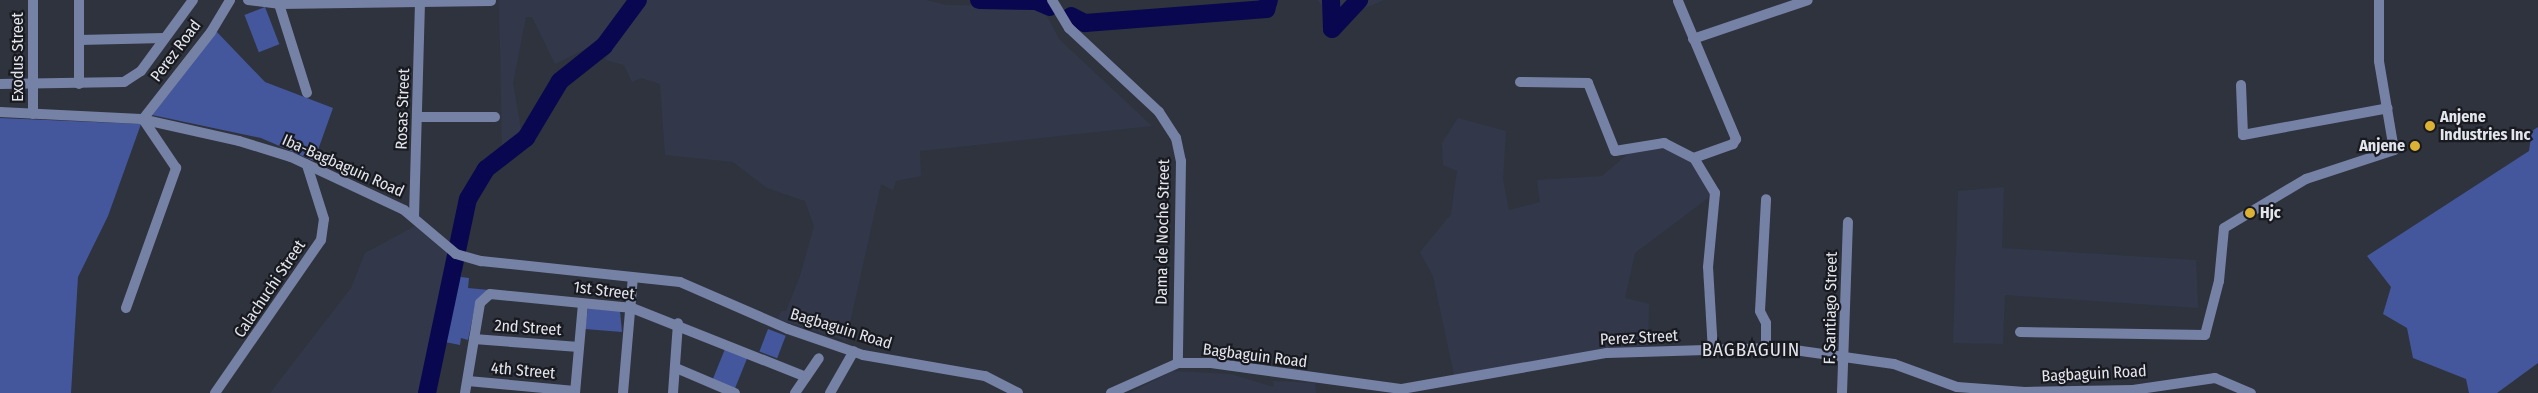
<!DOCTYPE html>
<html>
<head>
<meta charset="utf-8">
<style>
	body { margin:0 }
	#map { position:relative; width:2538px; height:393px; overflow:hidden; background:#2e333e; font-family:"Fira Sans Condensed",sans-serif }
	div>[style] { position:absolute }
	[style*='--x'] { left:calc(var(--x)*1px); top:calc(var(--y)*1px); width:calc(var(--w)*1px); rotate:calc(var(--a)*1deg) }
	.built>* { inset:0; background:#32384a }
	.green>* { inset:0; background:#44579c; transform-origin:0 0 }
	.river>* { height:18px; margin:-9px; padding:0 9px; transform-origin:9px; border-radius:9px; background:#090750 }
	.minor>* { height:10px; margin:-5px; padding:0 5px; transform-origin:5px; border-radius:5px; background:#7682a5 }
	.dots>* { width:14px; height:14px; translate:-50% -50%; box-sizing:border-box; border:2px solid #191a20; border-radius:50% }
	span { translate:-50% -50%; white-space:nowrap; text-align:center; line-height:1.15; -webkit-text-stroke:4.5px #191a20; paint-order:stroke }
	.street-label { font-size:16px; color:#e3e5ed }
	.poi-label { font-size:16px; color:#e3e5ed; font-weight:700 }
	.left { translate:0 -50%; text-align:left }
	.right { translate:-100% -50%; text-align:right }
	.quarter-label { font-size:19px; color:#e3e5ed; letter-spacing:1px }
</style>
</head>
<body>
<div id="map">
	<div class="built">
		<i style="clip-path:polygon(499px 0,633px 0,603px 40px,555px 64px,532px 17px,526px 17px,513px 83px,521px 129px,502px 150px)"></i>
		<i style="clip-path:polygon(644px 0,926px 0,946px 5px,1042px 6px,1059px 39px,1152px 126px,920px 151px,921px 176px,896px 181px,893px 190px,881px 184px,846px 341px,778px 319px,781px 311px,786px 311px,800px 276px,814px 226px,805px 201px,767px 188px,733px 162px,665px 155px,660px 84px,641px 78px,632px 82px,624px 65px,605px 60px)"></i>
		<i style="clip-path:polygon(1317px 0,1384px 0,1337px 20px)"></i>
		<i style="clip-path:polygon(1458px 118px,1506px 131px,1503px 179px,1509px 210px,1540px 202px,1537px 180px,1602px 176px,1637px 146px,1678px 151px,1695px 164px,1712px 195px,1635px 253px,1625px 298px,1649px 304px,1648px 345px,1454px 375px,1433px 276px,1420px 252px,1451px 214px,1457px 171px,1443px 165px,1442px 143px)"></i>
		<i style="clip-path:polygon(2004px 187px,2002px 248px,2196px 260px,2198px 308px,2005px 295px,2003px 344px,1953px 343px,1958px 191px)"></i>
		<i style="clip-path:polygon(415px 226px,451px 257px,421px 393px,270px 393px,351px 288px,365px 253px)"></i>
		<i style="clip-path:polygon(1173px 371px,1231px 374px,1274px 387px,1273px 381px,1315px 383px,1316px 393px,1130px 393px)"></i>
	</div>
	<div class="green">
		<i style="left:265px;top:7px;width:40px;height:22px;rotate:69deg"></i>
		<i style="clip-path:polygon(216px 31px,265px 82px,333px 108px,314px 161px,261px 138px,152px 115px)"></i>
		<i style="clip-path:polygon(0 118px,141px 124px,108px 216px,78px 277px,71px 393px,0 393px)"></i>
		<i style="clip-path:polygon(2538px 127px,2538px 363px,2497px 393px,2469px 393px,2466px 379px,2413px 358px,2407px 328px,2383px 314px,2391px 287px,2367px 256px,2529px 151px,2532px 131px)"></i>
		<i style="clip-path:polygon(456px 263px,462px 266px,461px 277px,469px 278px,468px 288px,489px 290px,476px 301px,468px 340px,461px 338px,460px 345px,440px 341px)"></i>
		<i style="clip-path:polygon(588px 308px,620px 311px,622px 332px,585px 329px)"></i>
		<i style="left:768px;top:329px;width:19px;height:24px;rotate:21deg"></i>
		<i style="left:725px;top:349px;width:24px;height:34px;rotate:22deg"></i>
	</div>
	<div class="river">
		<i style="--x:979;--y:0;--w:57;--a:1"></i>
		<i style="--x:1036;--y:1;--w:15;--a:23"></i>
		<i style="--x:1331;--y:0;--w:29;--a:88"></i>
		<i style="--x:1332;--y:29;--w:40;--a:-47"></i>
		<i style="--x:1071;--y:16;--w:16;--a:27"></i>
		<i style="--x:1085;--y:23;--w:182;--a:-4.4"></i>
		<i style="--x:1266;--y:9;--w:9;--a:-72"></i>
		<i style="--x:427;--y:393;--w:198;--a:-78.1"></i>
		<i style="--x:468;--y:199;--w:35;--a:-59"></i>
		<i style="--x:486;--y:169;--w:51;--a:-37.8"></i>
		<i style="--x:526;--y:138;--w:66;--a:-59.2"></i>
		<i style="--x:560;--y:81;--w:56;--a:-38.5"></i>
		<i style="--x:604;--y:46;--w:57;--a:-53.5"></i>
	</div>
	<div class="minor">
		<i style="--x:33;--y:0;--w:114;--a:90"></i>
		<i style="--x:79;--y:0;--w:84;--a:90"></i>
		<i style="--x:248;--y:0;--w:31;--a:7"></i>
		<i style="--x:279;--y:4;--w:212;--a:-0.8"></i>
		<i style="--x:1052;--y:0;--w:33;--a:59"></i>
		<i style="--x:1069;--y:28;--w:123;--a:43"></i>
		<i style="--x:1159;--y:112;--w:31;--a:57"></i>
		<i style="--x:1176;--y:138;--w:24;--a:78"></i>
		<i style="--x:1181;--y:161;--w:202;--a:90.9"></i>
		<i style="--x:1678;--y:1;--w:150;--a:67.2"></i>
		<i style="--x:1736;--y:139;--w:6;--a:121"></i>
		<i style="--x:1733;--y:144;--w:41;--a:160.3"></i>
		<i style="--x:1694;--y:158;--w:41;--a:59"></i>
		<i style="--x:1715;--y:193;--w:74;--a:95.4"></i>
		<i style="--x:1708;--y:267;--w:83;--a:86.6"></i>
		<i style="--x:279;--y:4;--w:93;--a:72.5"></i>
		<i style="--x:1693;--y:39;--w:121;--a:-18.7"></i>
		<i style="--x:79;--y:40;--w:85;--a:-1.3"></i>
		<i style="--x:1520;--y:82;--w:68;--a:0.8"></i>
		<i style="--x:1588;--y:83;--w:73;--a:68.3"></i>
		<i style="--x:1615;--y:151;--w:50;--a:-9.3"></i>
		<i style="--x:1664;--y:143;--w:34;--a:27"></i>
		<i style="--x:0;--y:84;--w:124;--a:-0.9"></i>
		<i style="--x:124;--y:82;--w:20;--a:-33"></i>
		<i style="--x:141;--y:71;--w:88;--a:-53.8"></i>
		<i style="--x:2241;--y:85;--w:50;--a:87.7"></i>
		<i style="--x:2243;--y:135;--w:147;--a:-10.5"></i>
		<i style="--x:0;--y:112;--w:141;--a:2.8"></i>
		<i style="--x:141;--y:119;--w:100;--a:12.7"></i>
		<i style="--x:239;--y:141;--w:54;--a:17.1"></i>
		<i style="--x:291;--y:157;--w:125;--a:25.1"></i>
		<i style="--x:404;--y:210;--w:68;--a:40.2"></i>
		<i style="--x:456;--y:254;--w:26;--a:16"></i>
		<i style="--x:481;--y:261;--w:200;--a:6"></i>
		<i style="--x:680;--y:282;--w:118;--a:23.5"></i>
		<i style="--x:788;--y:329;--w:79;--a:19.1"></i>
		<i style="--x:863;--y:355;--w:124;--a:9.8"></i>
		<i style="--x:985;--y:376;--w:37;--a:27"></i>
		<i style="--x:418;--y:117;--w:77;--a:0"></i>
		<i style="--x:143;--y:119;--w:110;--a:-52"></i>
		<i style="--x:211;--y:32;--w:37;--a:-59"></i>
		<i style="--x:414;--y:217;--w:214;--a:-88.4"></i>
		<i style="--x:126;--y:308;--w:149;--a:-70.3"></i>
		<i style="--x:176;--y:168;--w:59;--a:-124"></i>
		<i style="--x:2020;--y:332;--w:185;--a:0.9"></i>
		<i style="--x:2205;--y:335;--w:56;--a:-75.5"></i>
		<i style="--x:2219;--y:281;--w:53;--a:-84.6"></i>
		<i style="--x:2224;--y:228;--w:96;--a:-30.9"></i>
		<i style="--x:2306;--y:179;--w:93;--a:-18.2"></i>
		<i style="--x:2394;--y:150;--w:90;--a:-99.6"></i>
		<i style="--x:2379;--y:61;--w:61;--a:-90"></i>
		<i style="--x:474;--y:339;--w:105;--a:4.4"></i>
		<i style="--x:1766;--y:348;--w:25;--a:-90"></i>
		<i style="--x:1766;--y:323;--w:13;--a:-117"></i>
		<i style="--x:1760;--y:311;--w:112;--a:-86.9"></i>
		<i style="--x:676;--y:368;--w:64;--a:23"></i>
		<i style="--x:468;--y:381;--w:107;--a:5.3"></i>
		<i style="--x:215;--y:393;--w:186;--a:-55.3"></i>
		<i style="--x:321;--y:240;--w:21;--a:-82"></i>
		<i style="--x:324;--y:219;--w:57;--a:-107.5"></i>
		<i style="--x:465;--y:393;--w:91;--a:-80.5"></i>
		<i style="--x:480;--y:303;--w:13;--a:-42"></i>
		<i style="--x:490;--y:294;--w:143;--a:5.6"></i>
		<i style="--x:632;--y:308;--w:187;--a:21.6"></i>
		<i style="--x:575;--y:393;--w:89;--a:-84.9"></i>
		<i style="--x:623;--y:393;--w:116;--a:-85.1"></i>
		<i style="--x:673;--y:393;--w:70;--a:-85.9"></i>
		<i style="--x:795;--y:393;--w:42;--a:-55.6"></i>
		<i style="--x:830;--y:393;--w:48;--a:-60.3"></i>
		<i style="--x:1111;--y:393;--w:73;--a:-24.1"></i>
		<i style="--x:1178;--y:363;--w:33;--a:0"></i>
		<i style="--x:1211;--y:363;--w:193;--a:7.8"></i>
		<i style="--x:1402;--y:389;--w:208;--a:-10"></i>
		<i style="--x:1607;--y:353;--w:173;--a:-1.7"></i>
		<i style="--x:1780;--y:348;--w:115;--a:8"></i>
		<i style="--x:1894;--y:364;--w:67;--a:20.1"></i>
		<i style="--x:1957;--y:387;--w:68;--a:4.2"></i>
		<i style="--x:2025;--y:392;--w:108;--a:-1.1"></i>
		<i style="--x:2133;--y:390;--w:83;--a:-8.3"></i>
		<i style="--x:2215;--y:378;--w:39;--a:23"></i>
		<i style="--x:1842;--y:393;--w:171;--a:-88"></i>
	</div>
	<div class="dots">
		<i style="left:2430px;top:126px;background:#dbb233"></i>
		<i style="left:2415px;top:146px;background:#dbb233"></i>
		<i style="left:2250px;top:213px;background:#dbb233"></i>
	</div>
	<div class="street-label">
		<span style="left:176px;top:51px;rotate:-53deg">Perez Road</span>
		<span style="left:18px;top:57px;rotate:-90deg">Exodus Street</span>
		<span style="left:403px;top:109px;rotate:-88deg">Rosas Street</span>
		<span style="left:343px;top:166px;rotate:24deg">Iba-Bagbaguin Road</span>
		<span style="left:1163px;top:232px;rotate:-89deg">Dama de Noche Street</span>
		<span style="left:270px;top:289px;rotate:-56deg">Calachuchi Street</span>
		<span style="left:604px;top:291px;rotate:7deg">1st Street</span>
		<span style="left:1831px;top:308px;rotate:-89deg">F. Santiago Street</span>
		<span style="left:528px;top:328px;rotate:4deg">2nd Street</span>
		<span style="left:841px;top:329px;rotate:17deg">Bagbaguin Road</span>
		<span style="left:1639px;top:338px;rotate:-3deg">Perez Street</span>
		<span style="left:1255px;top:356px;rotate:7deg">Bagbaguin Road</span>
		<span style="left:523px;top:371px;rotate:5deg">4th Street</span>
		<span style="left:2094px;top:374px;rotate:-3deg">Bagbaguin Road</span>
	</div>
	<div class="poi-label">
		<span class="left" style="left:2440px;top:126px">Anjene<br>Industries Inc</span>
		<span class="right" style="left:2405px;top:146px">Anjene</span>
		<span class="left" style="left:2260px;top:213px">Hjc</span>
	</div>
	<div class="quarter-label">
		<span style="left:1751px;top:350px">BAGBAGUIN</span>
	</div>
</div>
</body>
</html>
